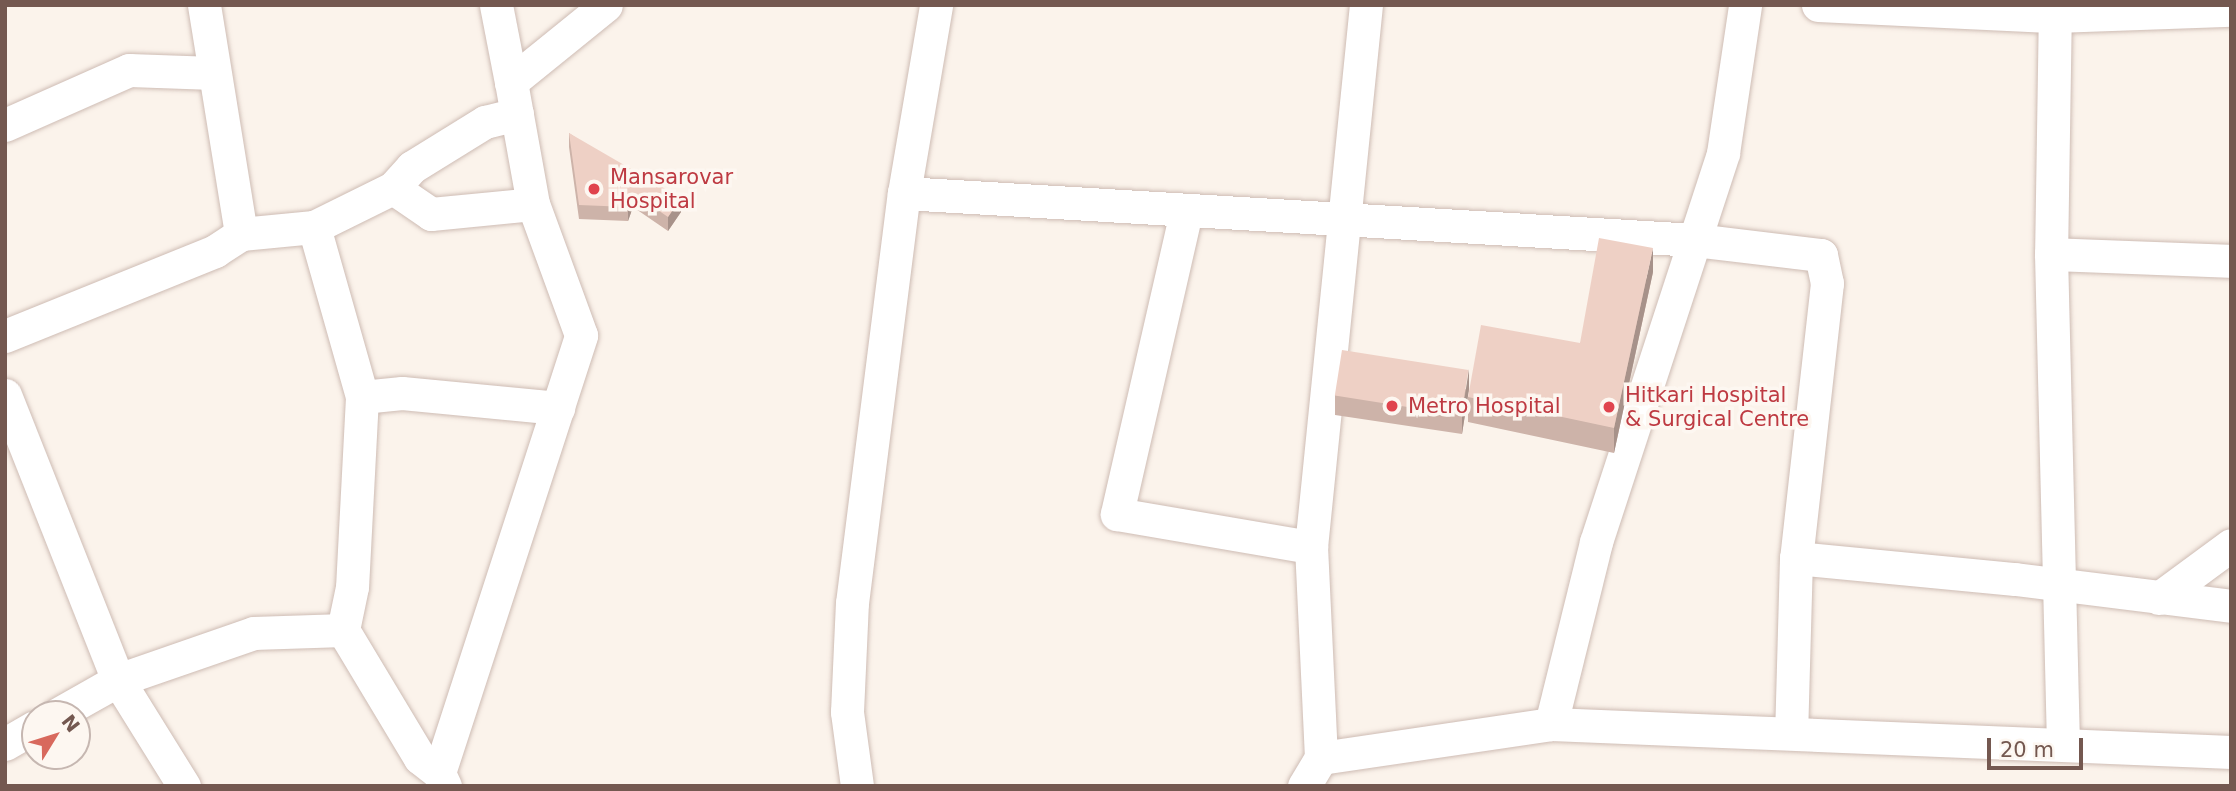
<!DOCTYPE html>
<html>
<head>
<meta charset="utf-8">
<style>
	body { margin:0 }
	#map { position:relative; width:2236px; height:791px; overflow:hidden; background:#fbf3eb; font-family:"DejaVu Sans",sans-serif }
	div>[style] { position:absolute }
	[style*='--x'] { left:calc(var(--x)*1px); top:calc(var(--y)*1px); width:calc(var(--w)*1px); rotate:calc(var(--a)*1deg) }
	.roads { filter:drop-shadow(0 0 2px #cebcb4) drop-shadow(0 0 2px #cebcb4) }
	.minor>* { height:33px; margin:-16.5px; padding:0 16.5px; transform-origin:16.5px; border-radius:16.5px; background:#fff }
	.wall>* { inset:0; background:#cdb3a9 }
	.shaded-wall>* { inset:0; background:#a7928a }
	.building>* { inset:0; background:#eed0c5; transform-origin:0 0 }
	.dots>* { width:19px; height:19px; translate:-50% -50%; box-sizing:border-box; border:4px solid #fdf7f1; border-radius:50% }
	span { translate:-50% -50%; white-space:nowrap; text-align:center; line-height:1.15; -webkit-text-stroke:7px #fdf7f1; paint-order:stroke }
	.health-label { font-size:21px; color:#be3a42 }
	.left { translate:0 -50%; text-align:left }
	.frame { position:absolute; inset:0; border:7px solid #745850; pointer-events:none }
	.north { position:absolute; left:21px; top:700px; width:70px; height:70px; box-sizing:border-box; background:#fdf7f1; border:2px solid #c6b7b1; border-radius:50%; rotate:52deg; font-size:19px; font-weight:700; line-height:28px; text-align:center; color:#745850 }
	.north::after { content:''; display:block; margin:auto; width:24px; height:32px; background:#d8695d; clip-path:polygon(50% 0,100% 100%,50% 72%,0 100%) }
	.scale { position:absolute; left:1987px; top:738px; width:96px; height:32px; box-sizing:border-box; border:4px solid #745850; border-top:0; padding-left:9px; font-size:21px; line-height:24px; white-space:nowrap; color:#745850; -webkit-text-stroke:5px #fdf7f1; paint-order:stroke }
</style>
</head>
<body>
<div id="map">
	<div class="roads">
		<div class="minor">
			<i style="--x:204;--y:5;--w:232;--a:80.8"></i>
			<i style="--x:496;--y:5;--w:78;--a:79"></i>
			<i style="--x:1818;--y:5;--w:237;--a:2.7"></i>
			<i style="--x:2055;--y:16;--w:176;--a:-2"></i>
			<i style="--x:2055;--y:5;--w:249;--a:90.9"></i>
			<i style="--x:2051;--y:254;--w:490;--a:88.6"></i>
			<i style="--x:5;--y:125;--w:136;--a:-23.9"></i>
			<i style="--x:129;--y:70;--w:85;--a:2"></i>
			<i style="--x:393;--y:188;--w:46;--a:34.4"></i>
			<i style="--x:431;--y:214;--w:102;--a:-5.6"></i>
			<i style="--x:904;--y:193;--w:792;--a:3.4"></i>
			<i style="--x:1695;--y:240;--w:127;--a:6.8"></i>
			<i style="--x:1821;--y:255;--w:29;--a:78"></i>
			<i style="--x:1827;--y:283;--w:277;--a:96.4"></i>
			<i style="--x:1796;--y:558;--w:175;--a:91.6"></i>
			<i style="--x:1186;--y:212;--w:310;--a:102.9"></i>
			<i style="--x:1117;--y:514;--w:197;--a:9.7"></i>
			<i style="--x:314;--y:227;--w:177;--a:74.2"></i>
			<i style="--x:362;--y:397;--w:190;--a:93"></i>
			<i style="--x:352;--y:587;--w:44;--a:101.8"></i>
			<i style="--x:343;--y:630;--w:149;--a:59"></i>
			<i style="--x:420;--y:758;--w:24;--a:38"></i>
			<i style="--x:2051;--y:254;--w:180;--a:2.2"></i>
			<i style="--x:5;--y:336;--w:227;--a:-22"></i>
			<i style="--x:215;--y:251;--w:31;--a:-33"></i>
			<i style="--x:241;--y:234;--w:73;--a:-5.5"></i>
			<i style="--x:314;--y:227;--w:88;--a:-26.3"></i>
			<i style="--x:393;--y:188;--w:28;--a:-48"></i>
			<i style="--x:412;--y:167;--w:86;--a:-31.7"></i>
			<i style="--x:485;--y:122;--w:33;--a:-14"></i>
			<i style="--x:5;--y:395;--w:307;--a:68.4"></i>
			<i style="--x:118;--y:680;--w:125;--a:58.1"></i>
			<i style="--x:362;--y:397;--w:40;--a:-5.7"></i>
			<i style="--x:402;--y:393;--w:157;--a:5.5"></i>
			<i style="--x:1796;--y:558;--w:220;--a:5.5"></i>
			<i style="--x:2015;--y:579;--w:218;--a:7.1"></i>
			<i style="--x:2159;--y:598;--w:89;--a:-36.4"></i>
			<i style="--x:58;--y:714;--w:69;--a:-29.5"></i>
			<i style="--x:118;--y:680;--w:144;--a:-19.1"></i>
			<i style="--x:254;--y:633;--w:89;--a:-1.9"></i>
			<i style="--x:1551;--y:724;--w:187;--a:-76.1"></i>
			<i style="--x:1596;--y:542;--w:409;--a:-71.9"></i>
			<i style="--x:1723;--y:153;--w:150;--a:-81.5"></i>
			<i style="--x:5;--y:744;--w:34;--a:-30"></i>
			<i style="--x:1321;--y:758;--w:211;--a:-92.7"></i>
			<i style="--x:1311;--y:547;--w:545;--a:-84.21"></i>
			<i style="--x:445;--y:786;--w:14;--a:-115"></i>
			<i style="--x:439;--y:773;--w:460;--a:-72"></i>
			<i style="--x:581;--y:335;--w:140;--a:-110.1"></i>
			<i style="--x:533;--y:204;--w:124;--a:-100.2"></i>
			<i style="--x:511;--y:82;--w:122;--a:-39"></i>
			<i style="--x:857;--y:786;--w:75;--a:-97.7"></i>
			<i style="--x:847;--y:712;--w:109;--a:-87.4"></i>
			<i style="--x:852;--y:603;--w:413;--a:-82.8"></i>
			<i style="--x:904;--y:193;--w:191;--a:-80.3"></i>
			<i style="--x:1304;--y:786;--w:33;--a:-59"></i>
			<i style="--x:1321;--y:758;--w:232;--a:-8.4"></i>
			<i style="--x:1551;--y:724;--w:681;--a:2.36"></i>
		</div>
	</div>
	<div class="wall">
		<i style="clip-path:polygon(2012px 5px,2041px 5px,2041px 7px)"></i>
		<i style="clip-path:polygon(569px 133px,681px 212px,668px 231px,633px 207px,628px 221px,579px 219px,569px 147px)"></i>
		<i style="clip-path:polygon(1653px 272px,1614px 453px,1468px 422px,1468px 397px,1580px 343px)"></i>
		<i style="clip-path:polygon(1469px 389px,1462px 434px,1335px 415px,1335px 395px)"></i>
	</div>
	<div class="shaded-wall">
		<i style="clip-path:polygon(633px 193px,633px 207px,628px 221px,628px 207px)"></i>
		<i style="clip-path:polygon(681px 198px,681px 212px,668px 231px,668px 217px)"></i>
		<i style="clip-path:polygon(1653px 248px,1653px 272px,1614px 453px,1614px 428px)"></i>
		<i style="clip-path:polygon(1469px 369px,1469px 389px,1462px 434px,1462px 414px)"></i>
	</div>
	<div class="building">
		<i style="clip-path:polygon(569px 133px,681px 198px,668px 217px,633px 193px,628px 207px,579px 205px)"></i>
		<i style="clip-path:polygon(1599px 238px,1653px 248px,1614px 428px,1468px 397px,1481px 325px,1580px 343px)"></i>
		<i style="left:1342px;top:350px;width:128px;height:46px;rotate:9deg"></i>
	</div>
	<div class="dots">
		<i style="left:594px;top:189px;background:#e0444e"></i>
		<i style="left:1392px;top:406px;background:#e0444e"></i>
		<i style="left:1609px;top:407px;background:#e0444e"></i>
	</div>
	<div class="health-label">
		<span class="left" style="left:610px;top:189px">Mansarovar<br>Hospital</span>
		<span class="left" style="left:1625px;top:407px">Hitkari Hospital<br>&amp; Surgical Centre</span>
		<span class="left" style="left:1408px;top:406px">Metro Hospital</span>
	</div>
	<div class="frame"></div>
	<div class="north">N</div>
	<div class="scale">20 m</div>
</div>
</body>
</html>
